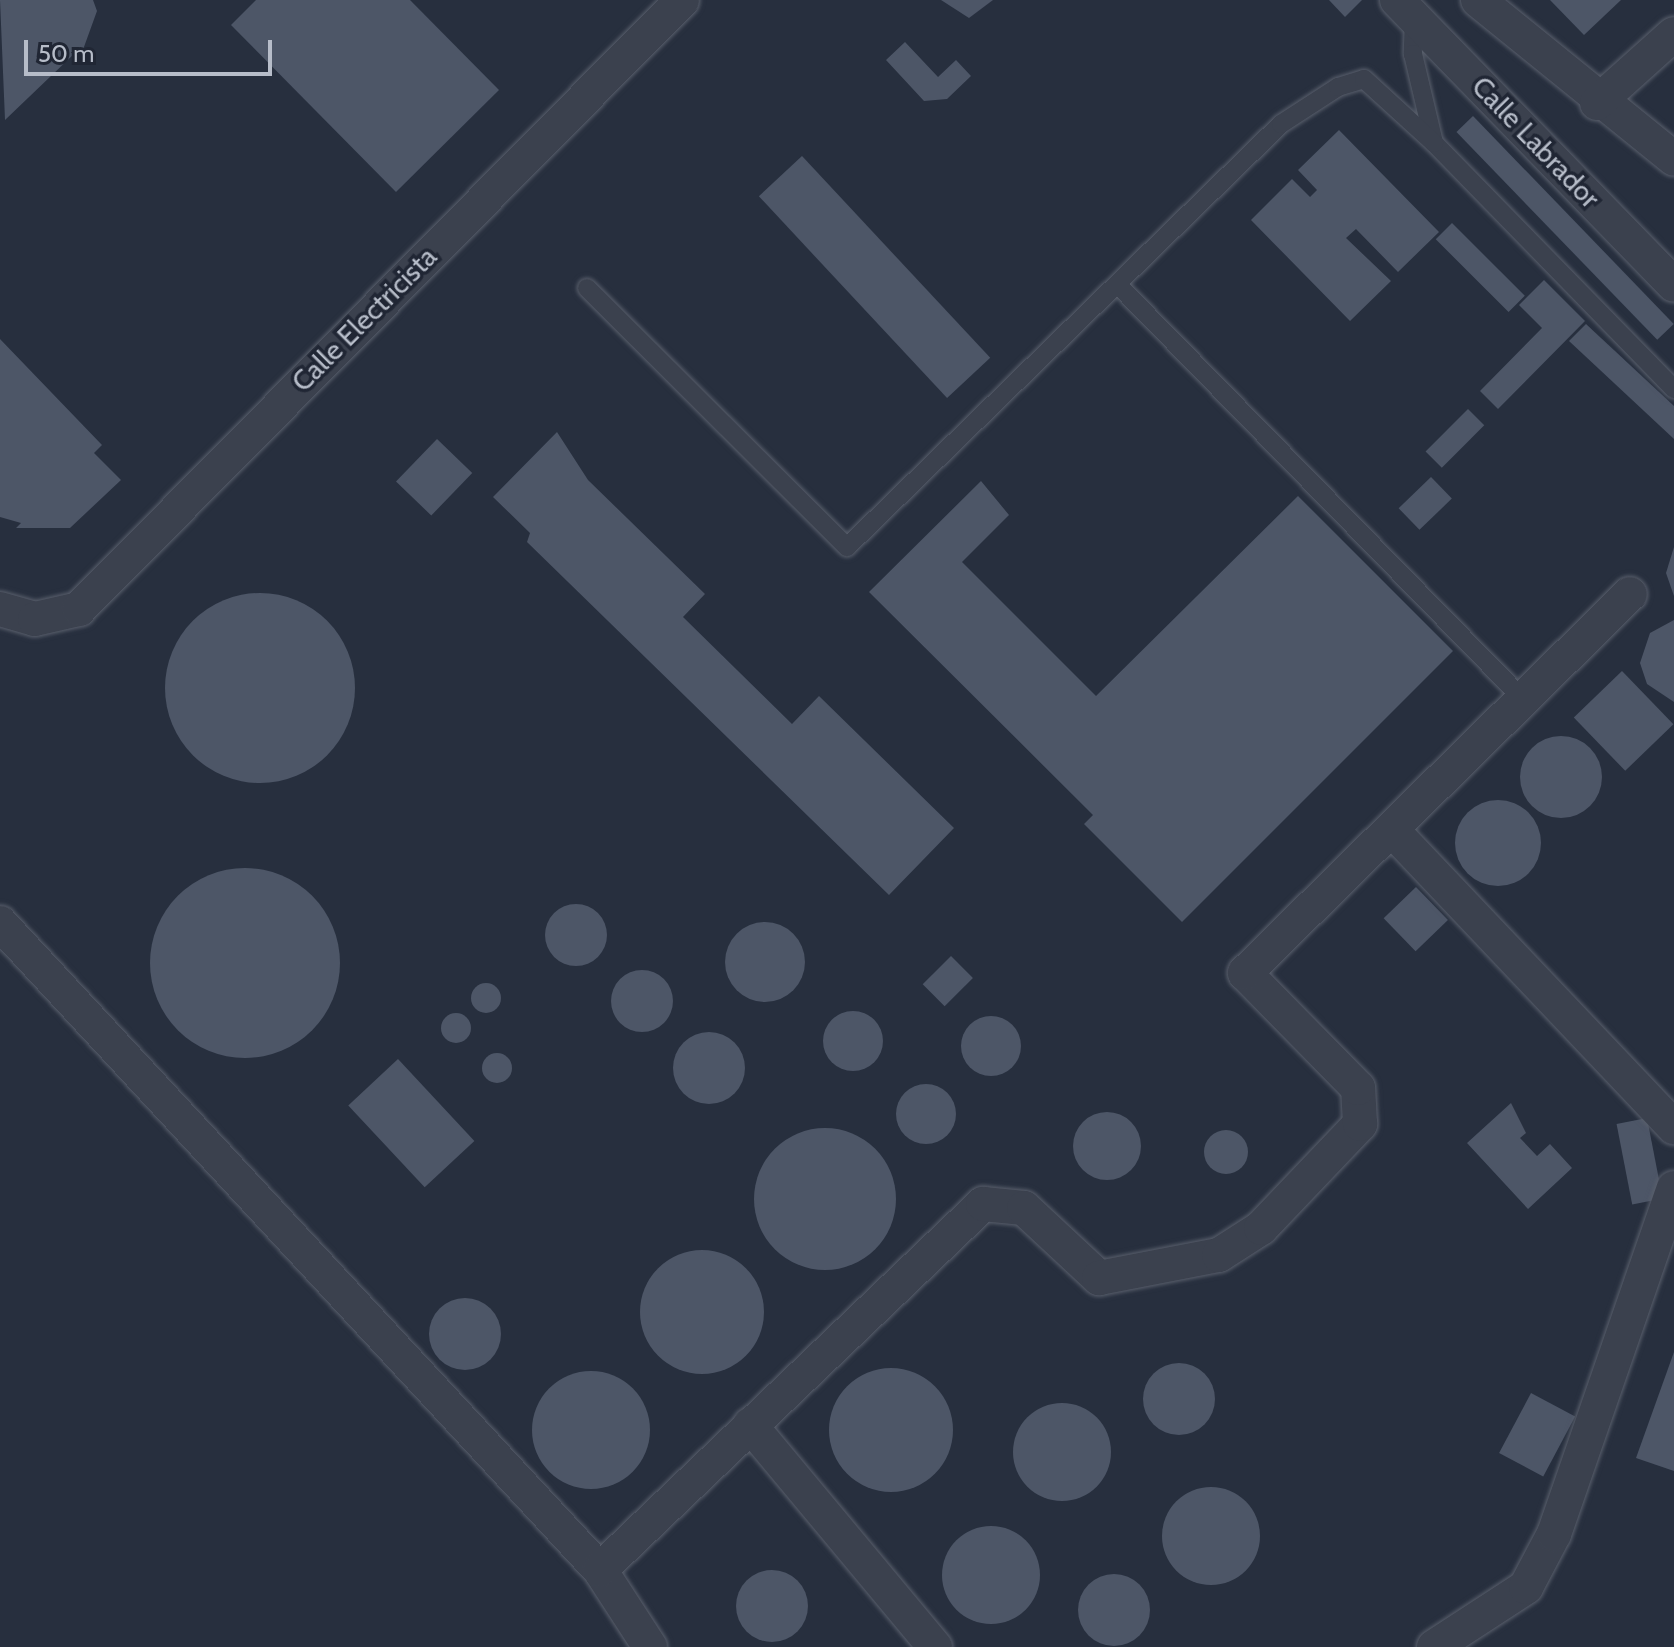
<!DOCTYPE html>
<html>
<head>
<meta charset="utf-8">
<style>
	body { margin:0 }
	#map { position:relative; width:1674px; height:1647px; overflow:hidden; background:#272f3e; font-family:Cabin,sans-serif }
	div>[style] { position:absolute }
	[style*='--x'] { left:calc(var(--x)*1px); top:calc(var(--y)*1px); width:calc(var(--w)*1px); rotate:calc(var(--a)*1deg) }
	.building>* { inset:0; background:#4d5667; transform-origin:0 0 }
	.round { border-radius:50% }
	.roads { filter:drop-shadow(0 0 2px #595f6c) drop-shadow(0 0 2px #595f6c) }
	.service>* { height:18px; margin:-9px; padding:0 9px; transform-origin:9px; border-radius:9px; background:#3b414e }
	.minor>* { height:34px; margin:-17px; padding:0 17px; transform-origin:17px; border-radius:17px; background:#3b414e }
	span { translate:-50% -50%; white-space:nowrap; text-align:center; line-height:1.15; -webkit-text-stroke:7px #202634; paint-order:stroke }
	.street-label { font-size:28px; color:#b7bdc9 }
	.scale { position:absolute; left:24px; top:40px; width:248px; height:36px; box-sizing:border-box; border:4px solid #b7bdc9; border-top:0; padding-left:10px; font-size:24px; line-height:28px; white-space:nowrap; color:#b7bdc9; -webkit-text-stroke:6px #202634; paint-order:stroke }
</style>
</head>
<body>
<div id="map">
	<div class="building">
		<i style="clip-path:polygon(0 0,93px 0,97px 11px,80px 58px,75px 53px,5px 120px)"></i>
		<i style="clip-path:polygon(256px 0,410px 0,499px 90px,396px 192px,231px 25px)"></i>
		<i style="clip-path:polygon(941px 0,993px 0,969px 18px)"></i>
		<i style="clip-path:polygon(1329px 0,1362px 0,1345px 17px)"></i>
		<i style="clip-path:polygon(1550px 0,1621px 0,1584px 35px)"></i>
		<i style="clip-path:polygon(905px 42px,938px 77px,956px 60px,971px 76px,947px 99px,924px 101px,886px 60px)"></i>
		<i style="left:1473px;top:116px;width:289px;height:23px;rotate:46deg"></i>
		<i style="clip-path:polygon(1339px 130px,1439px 232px,1398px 272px,1356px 229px,1346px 238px,1391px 281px,1350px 321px,1251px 220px,1292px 179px,1310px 197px,1317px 190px,1298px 170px)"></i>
		<i style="left:802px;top:156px;width:276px;height:59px;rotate:47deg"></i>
		<i style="left:1452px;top:223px;width:103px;height:23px;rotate:45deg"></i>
		<i style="clip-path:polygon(1544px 280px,1585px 321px,1498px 409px,1480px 391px,1542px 328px,1519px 305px)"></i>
		<i style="clip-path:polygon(1586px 324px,1674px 406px,1674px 439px,1569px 341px)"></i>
		<i style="clip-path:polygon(0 339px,102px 445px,94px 453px,121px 480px,70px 528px,16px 528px,21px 523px,0 517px)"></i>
		<i style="left:1468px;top:409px;width:23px;height:60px;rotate:45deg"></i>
		<i style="clip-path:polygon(557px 432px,588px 480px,705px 594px,683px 617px,792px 724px,819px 696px,954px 828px,889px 895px,527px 542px,530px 533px,493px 497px)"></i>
		<i style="left:437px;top:439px;width:49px;height:59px;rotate:44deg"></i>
		<i style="left:1431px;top:477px;width:30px;height:45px;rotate:46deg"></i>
		<i style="clip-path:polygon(981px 481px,1009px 515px,962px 562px,1096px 696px,1298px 496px,1453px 651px,1182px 922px,1084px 824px,1093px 815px,869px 592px)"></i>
		<i style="clip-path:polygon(1674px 547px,1674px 596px,1666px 573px)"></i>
		<i class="round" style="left:165px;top:593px;width:190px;height:190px"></i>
		<i style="clip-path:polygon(1674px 620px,1674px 702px,1647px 684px,1640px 663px,1650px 633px)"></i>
		<i style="left:1622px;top:671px;width:74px;height:67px;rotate:46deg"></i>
		<i class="round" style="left:1520px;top:736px;width:82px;height:82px"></i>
		<i class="round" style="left:1455px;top:800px;width:86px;height:86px"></i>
		<i class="round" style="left:150px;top:868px;width:190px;height:190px"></i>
		<i style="left:1416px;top:887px;width:46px;height:45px;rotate:46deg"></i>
		<i class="round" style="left:545px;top:904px;width:62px;height:62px"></i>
		<i class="round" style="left:725px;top:922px;width:80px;height:80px"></i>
		<i style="left:951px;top:956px;width:31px;height:40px;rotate:45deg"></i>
		<i class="round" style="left:611px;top:970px;width:62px;height:62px"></i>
		<i class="round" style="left:471px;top:983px;width:30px;height:30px"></i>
		<i class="round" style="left:823px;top:1011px;width:60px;height:60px"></i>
		<i class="round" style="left:441px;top:1013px;width:30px;height:30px"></i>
		<i class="round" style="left:961px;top:1016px;width:60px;height:60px"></i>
		<i class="round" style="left:673px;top:1032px;width:72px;height:72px"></i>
		<i class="round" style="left:482px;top:1053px;width:30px;height:30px"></i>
		<i style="left:398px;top:1059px;width:112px;height:68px;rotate:47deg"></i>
		<i class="round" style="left:896px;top:1084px;width:60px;height:60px"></i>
		<i style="clip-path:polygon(1511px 1103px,1526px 1133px,1520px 1138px,1537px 1156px,1550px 1144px,1572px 1168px,1528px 1209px,1467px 1143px)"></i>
		<i class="round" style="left:1073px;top:1112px;width:68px;height:68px"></i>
		<i style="left:1647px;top:1118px;width:82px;height:31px;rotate:79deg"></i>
		<i class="round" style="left:754px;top:1128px;width:142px;height:142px"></i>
		<i class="round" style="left:1204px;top:1130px;width:44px;height:44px"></i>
		<i class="round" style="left:640px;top:1250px;width:124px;height:124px"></i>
		<i class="round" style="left:429px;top:1298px;width:72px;height:72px"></i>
		<i style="clip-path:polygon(1674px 1352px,1674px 1471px,1636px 1458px)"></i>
		<i class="round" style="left:1143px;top:1363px;width:72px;height:72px"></i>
		<i class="round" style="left:829px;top:1368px;width:124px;height:124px"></i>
		<i class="round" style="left:532px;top:1371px;width:118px;height:118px"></i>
		<i style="left:1531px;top:1393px;width:50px;height:68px;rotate:28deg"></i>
		<i class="round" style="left:1013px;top:1403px;width:98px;height:98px"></i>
		<i class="round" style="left:1162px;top:1487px;width:98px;height:98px"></i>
		<i class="round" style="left:942px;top:1526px;width:98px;height:98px"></i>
		<i class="round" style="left:736px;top:1570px;width:72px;height:72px"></i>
		<i class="round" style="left:1078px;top:1574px;width:72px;height:72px"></i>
	</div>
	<div class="roads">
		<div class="service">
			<i style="--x:1414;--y:17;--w:37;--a:92"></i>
			<i style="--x:1413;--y:54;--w:91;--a:76.7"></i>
			<i style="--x:1434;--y:143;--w:344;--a:45.7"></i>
			<i style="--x:1117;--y:284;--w:579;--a:45.63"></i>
			<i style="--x:587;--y:288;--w:367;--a:44.9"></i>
			<i style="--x:847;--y:547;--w:606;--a:-44.26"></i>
			<i style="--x:1281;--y:124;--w:68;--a:-33"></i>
			<i style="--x:1338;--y:87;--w:27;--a:-17"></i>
			<i style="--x:1364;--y:79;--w:95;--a:42.4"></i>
		</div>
		<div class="minor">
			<i style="--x:1397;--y:0;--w:397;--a:45.8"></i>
			<i style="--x:1478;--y:0;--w:252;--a:39"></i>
			<i style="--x:1597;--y:103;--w:103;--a:-41.9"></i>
			<i style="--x:0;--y:609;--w:36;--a:16"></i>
			<i style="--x:35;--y:619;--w:45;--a:-12.8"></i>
			<i style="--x:79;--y:609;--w:857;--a:-45.28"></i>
			<i style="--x:1392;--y:830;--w:410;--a:46.5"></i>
			<i style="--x:0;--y:923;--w:882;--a:47.16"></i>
			<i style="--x:750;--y:1425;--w:289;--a:50.2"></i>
			<i style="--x:650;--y:1647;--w:92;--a:-123"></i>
			<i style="--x:600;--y:1570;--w:530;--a:-43.7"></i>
			<i style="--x:983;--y:1204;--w:41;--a:5.6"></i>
			<i style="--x:1024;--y:1208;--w:103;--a:43"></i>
			<i style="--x:1099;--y:1278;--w:122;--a:-10.9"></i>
			<i style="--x:1219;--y:1255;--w:50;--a:-32.7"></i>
			<i style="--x:1261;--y:1228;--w:144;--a:-46.4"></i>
			<i style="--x:1360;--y:1124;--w:36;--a:-93"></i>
			<i style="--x:1358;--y:1088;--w:161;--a:-134.5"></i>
			<i style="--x:1245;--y:973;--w:540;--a:-44.55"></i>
			<i style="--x:1434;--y:1647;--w:110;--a:-33.1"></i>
			<i style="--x:1526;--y:1587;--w:60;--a:-62.2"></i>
			<i style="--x:1554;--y:1534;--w:366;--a:-70.9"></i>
		</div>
	</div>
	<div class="street-label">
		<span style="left:1536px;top:142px;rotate:46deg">Calle Labrador</span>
		<span style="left:364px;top:319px;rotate:-45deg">Calle Electricista</span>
	</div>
	<div class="scale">50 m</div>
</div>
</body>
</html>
